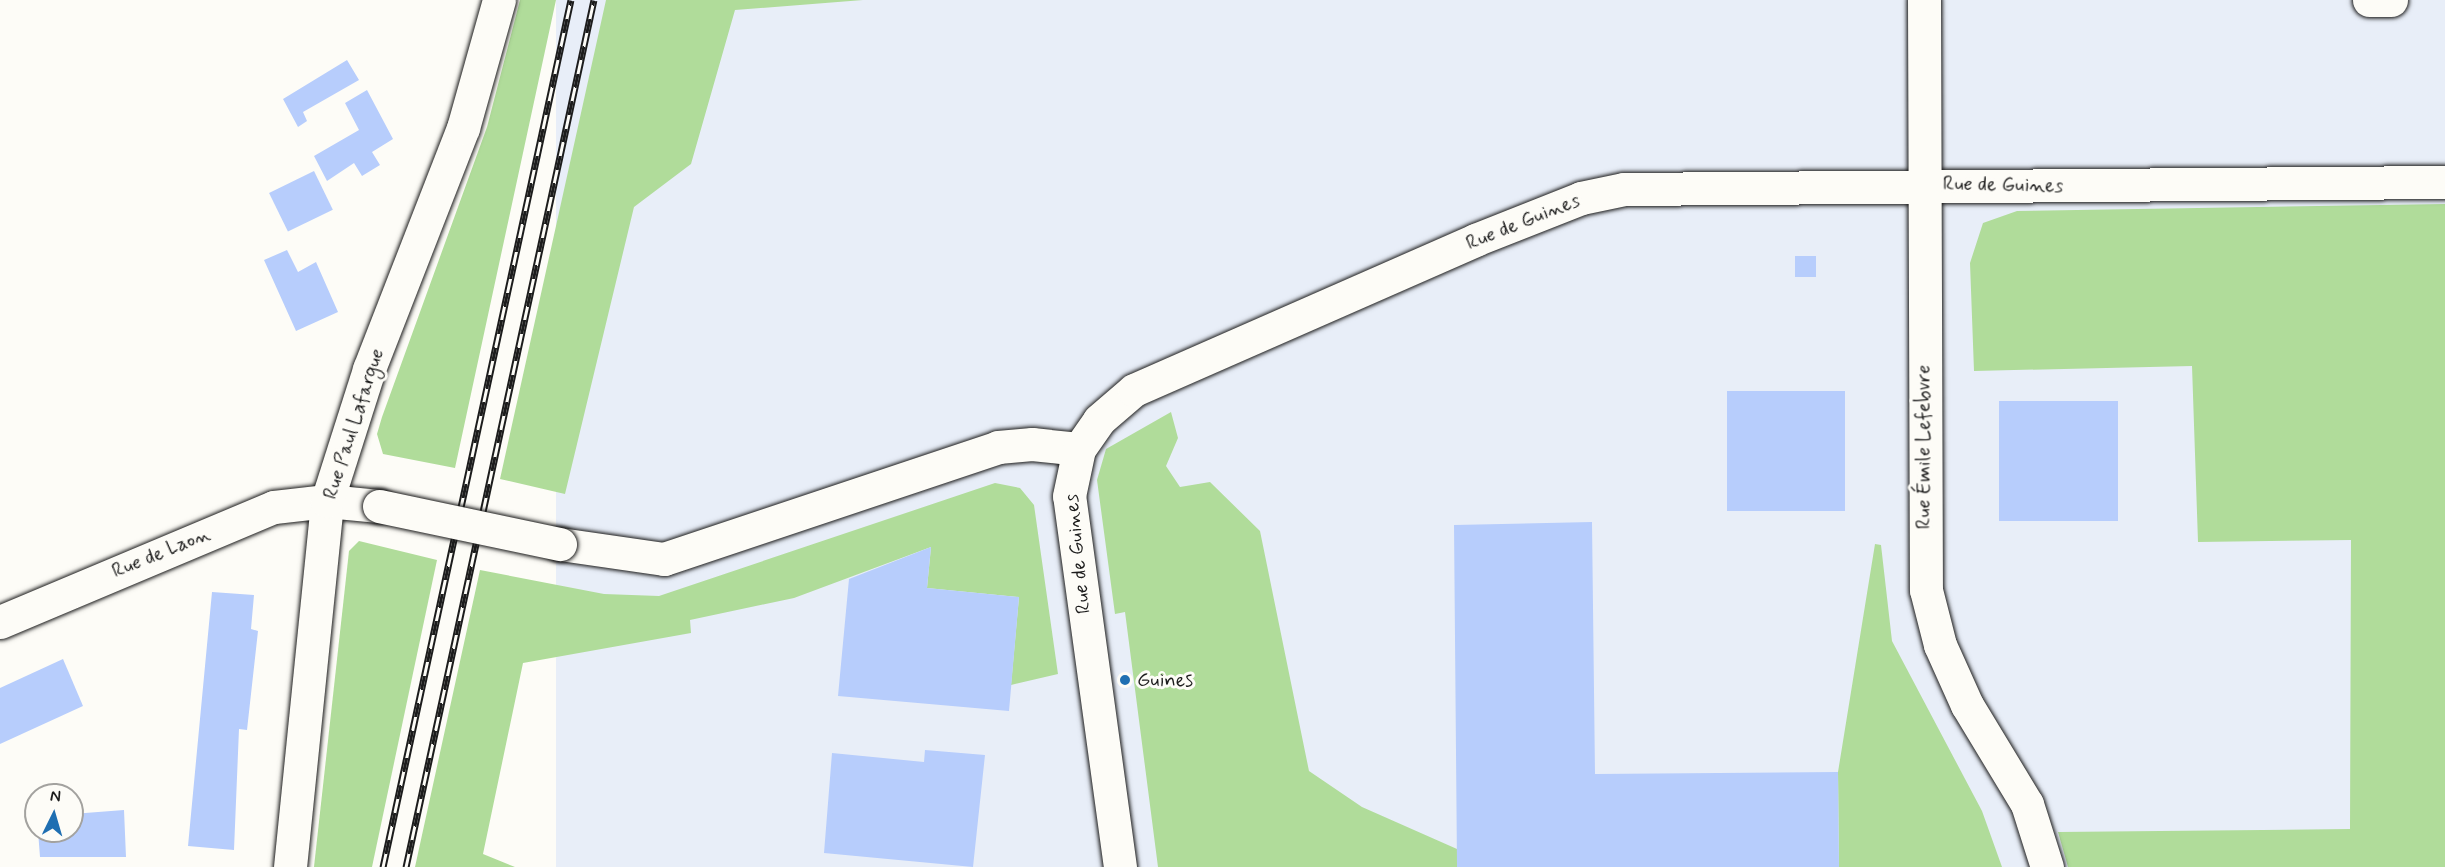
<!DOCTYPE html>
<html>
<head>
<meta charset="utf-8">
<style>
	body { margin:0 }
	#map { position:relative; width:2445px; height:867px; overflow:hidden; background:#fdfcf7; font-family:Mynerve,sans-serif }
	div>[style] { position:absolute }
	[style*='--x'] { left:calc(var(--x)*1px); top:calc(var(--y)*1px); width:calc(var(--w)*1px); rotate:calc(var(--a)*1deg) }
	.built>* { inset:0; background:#e8eef8; transform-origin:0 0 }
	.green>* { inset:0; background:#b0dc9a }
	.building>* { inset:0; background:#b7cdfc; transform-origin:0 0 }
	.roads { filter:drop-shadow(0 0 2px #1c1c1c) drop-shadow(0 0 2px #1c1c1c) }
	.minor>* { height:33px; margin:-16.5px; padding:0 16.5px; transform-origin:16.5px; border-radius:16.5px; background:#fdfcf7 }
	.rail>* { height:7px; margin-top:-3.5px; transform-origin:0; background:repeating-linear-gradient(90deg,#fdfcf7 0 14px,#1c1c1c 0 28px); box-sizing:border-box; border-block:2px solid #1c1c1c }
	.bridges { filter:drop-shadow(0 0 2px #1c1c1c) drop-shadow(0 0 2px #1c1c1c) }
	.minor-bridge>* { height:33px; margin:-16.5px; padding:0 16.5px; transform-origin:16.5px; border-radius:16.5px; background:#fdfcf7 }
	.dots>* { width:16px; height:16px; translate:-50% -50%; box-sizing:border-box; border:3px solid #fdfcf7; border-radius:50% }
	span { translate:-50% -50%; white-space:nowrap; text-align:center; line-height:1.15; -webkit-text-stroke:6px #fdfcf7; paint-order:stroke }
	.street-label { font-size:20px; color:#1c1c1c }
	.poi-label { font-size:20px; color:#1c1c1c }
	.left { translate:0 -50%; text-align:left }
	.north { position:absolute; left:24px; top:783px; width:60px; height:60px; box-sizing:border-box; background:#fdfcf7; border:2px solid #a3a29f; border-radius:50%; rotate:5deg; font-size:16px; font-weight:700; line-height:24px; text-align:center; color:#1c1c1c }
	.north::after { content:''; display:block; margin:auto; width:21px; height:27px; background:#1f6fb2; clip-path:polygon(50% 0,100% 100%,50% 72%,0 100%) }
</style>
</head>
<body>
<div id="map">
	<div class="built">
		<i style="left:556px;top:0;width:1889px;height:886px"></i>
	</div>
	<div class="green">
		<i style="clip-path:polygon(520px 0,556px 0,455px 468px,383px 454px,377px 434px,382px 417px,487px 127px)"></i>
		<i style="clip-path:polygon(606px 0,863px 0,735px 10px,691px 164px,634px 207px,565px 494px,500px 479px)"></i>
		<i style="clip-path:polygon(2445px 204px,2445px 867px,2068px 867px,2058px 832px,2350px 829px,2351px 540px,2198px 542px,2192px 366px,1974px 371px,1970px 263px,1983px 223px,2017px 211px)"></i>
		<i style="clip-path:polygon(1171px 412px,1178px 438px,1166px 466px,1180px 487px,1210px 482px,1260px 531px,1309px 771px,1362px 807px,1457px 849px,1457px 867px,1158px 867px,1125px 612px,1115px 614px,1097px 480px,1106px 449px)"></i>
		<i style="clip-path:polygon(995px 483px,1020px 488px,1034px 505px,1058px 674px,1011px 685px,1019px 597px,927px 588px,931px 547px,794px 598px,690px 620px,691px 633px,523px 663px,483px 854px,515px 867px,415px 867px,480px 570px,604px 594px,659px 596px)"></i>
		<i style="clip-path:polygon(359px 541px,437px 560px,372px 867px,314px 867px,349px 551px)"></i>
		<i style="clip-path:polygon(1875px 544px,1881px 545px,1892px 641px,1982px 811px,2002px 867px,1839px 867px,1838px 772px)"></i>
	</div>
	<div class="building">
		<i style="clip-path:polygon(347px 60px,359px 80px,303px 112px,307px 121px,298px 127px,283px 99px)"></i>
		<i style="clip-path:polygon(367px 90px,393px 139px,372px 152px,380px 165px,362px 176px,354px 163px,327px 181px,314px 156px,359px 130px,345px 103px)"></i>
		<i style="left:314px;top:171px;width:43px;height:50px;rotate:64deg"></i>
		<i style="clip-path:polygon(287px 250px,298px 272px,316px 262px,338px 312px,296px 331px,264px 260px)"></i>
		<i style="left:1795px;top:256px;width:21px;height:21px"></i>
		<i style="left:1727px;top:391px;width:118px;height:120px"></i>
		<i style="left:1999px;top:401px;width:119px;height:120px"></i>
		<i style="clip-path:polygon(1592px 522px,1595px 774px,1838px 772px,1839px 867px,1457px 867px,1454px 525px)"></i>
		<i style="clip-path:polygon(931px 547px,927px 588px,1019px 597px,1009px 711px,838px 696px,849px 579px)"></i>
		<i style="clip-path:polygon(212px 592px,254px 595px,251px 629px,258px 631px,247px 730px,239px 729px,234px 850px,188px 846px)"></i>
		<i style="clip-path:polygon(63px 659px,83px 706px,0 744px,0 688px)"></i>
		<i style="clip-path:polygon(925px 750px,985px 755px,973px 867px,824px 853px,832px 753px,924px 762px)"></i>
		<i style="clip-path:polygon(124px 810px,126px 857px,40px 857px,38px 831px,72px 831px,72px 814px)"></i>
	</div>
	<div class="roads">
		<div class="minor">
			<i style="--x:1924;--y:0;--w:590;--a:89.81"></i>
			<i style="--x:1926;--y:590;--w:57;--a:75.7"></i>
			<i style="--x:1940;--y:645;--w:66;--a:65.8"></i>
			<i style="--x:1967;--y:705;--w:116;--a:58.8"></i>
			<i style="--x:2027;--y:804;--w:66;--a:72.4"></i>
			<i style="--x:2369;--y:0;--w:22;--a:0"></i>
			<i style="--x:560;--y:544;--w:105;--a:8.2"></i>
			<i style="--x:664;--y:559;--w:352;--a:-18.5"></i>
			<i style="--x:998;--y:447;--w:34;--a:-5"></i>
			<i style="--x:1032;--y:444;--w:47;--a:6.1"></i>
			<i style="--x:0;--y:622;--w:297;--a:-22.8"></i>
			<i style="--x:274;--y:507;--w:53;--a:-6.5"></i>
			<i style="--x:327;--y:501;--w:52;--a:5.5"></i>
			<i style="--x:290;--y:867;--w:368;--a:-84.2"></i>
			<i style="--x:327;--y:501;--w:139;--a:-72.3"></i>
			<i style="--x:369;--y:369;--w:259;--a:-68.7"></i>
			<i style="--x:463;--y:128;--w:133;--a:-74.3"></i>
			<i style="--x:1120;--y:867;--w:374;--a:-97.8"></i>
			<i style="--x:1069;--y:496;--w:48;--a:-78"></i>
			<i style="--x:1079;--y:449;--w:35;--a:-55"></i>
			<i style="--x:1099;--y:420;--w:46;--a:-40.6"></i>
			<i style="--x:1134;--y:390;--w:373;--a:-23.7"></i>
			<i style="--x:1475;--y:240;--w:114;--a:-21.6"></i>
			<i style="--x:1581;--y:198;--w:44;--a:-11.8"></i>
			<i style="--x:1624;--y:189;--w:821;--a:-0.49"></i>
		</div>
	</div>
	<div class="rail">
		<i style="--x:383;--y:867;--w:887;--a:-77.77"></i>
		<i style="--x:406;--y:867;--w:887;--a:-77.77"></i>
	</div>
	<div class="bridges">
		<div class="minor-bridge">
			<i style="--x:379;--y:506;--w:185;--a:11.9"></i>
		</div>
	</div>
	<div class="dots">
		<i style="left:1125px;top:680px;background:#1f6fb2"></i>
	</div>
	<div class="street-label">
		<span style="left:2003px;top:185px;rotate:1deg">Rue de Guines</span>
		<span style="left:1523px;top:222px;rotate:-22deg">Rue de Guines</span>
		<span style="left:354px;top:424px;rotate:-72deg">Rue Paul Lafargue</span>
		<span style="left:1924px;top:447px;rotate:-90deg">Rue Émile Lefebvre</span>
		<span style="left:161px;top:553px;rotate:-22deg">Rue de Laon</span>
		<span style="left:1078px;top:554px;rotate:-96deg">Rue de Guines</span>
	</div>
	<div class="poi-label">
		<span class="left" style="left:1137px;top:680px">Guines</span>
	</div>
	<div class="north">N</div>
</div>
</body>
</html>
